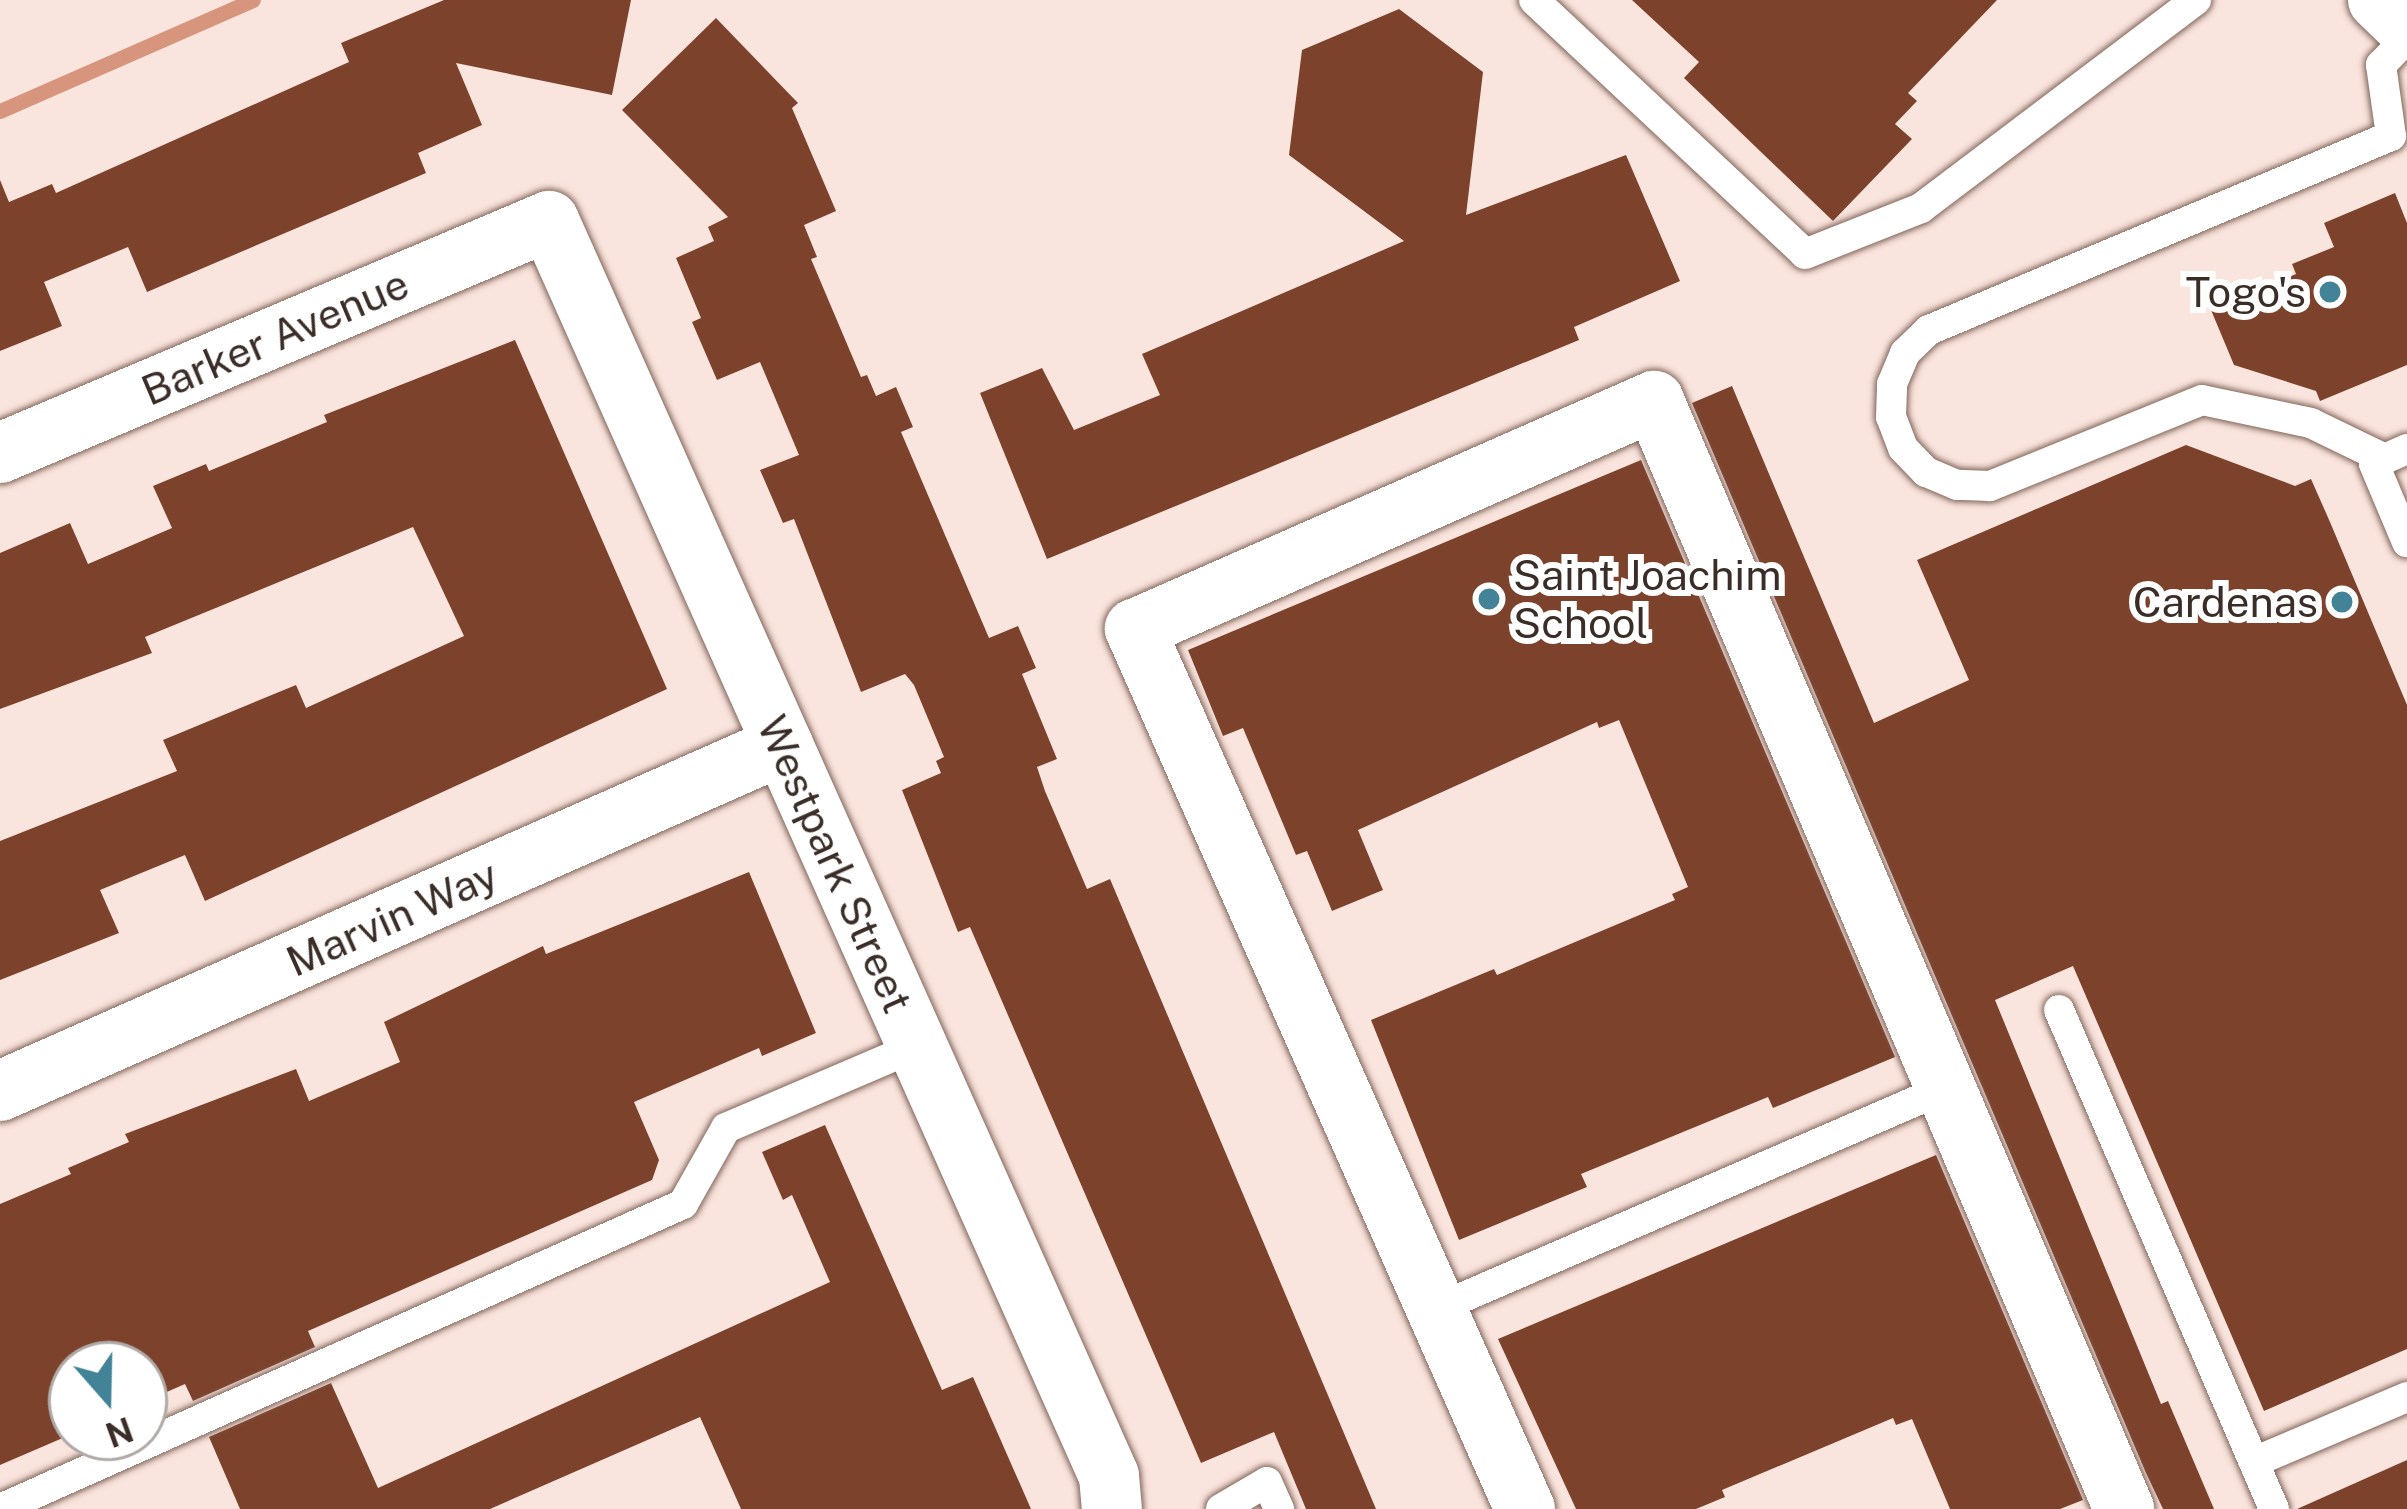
<!DOCTYPE html>
<html>
<head>
<meta charset="utf-8">
<style>
	body { margin:0 }
	#map { position:relative; width:2407px; height:1509px; overflow:hidden; background:#fae5de; font-family:"Public Sans",sans-serif }
	div>[style] { position:absolute }
	[style*='--x'] { left:calc(var(--x)*1px); top:calc(var(--y)*1px); width:calc(var(--w)*1px); rotate:calc(var(--a)*1deg) }
	.stream>* { height:15px; margin:-7.5px; padding:0 7.5px; transform-origin:7.5px; border-radius:7.5px; background:#d6957c }
	.building>* { inset:0; background:#7c422c }
	.roads { filter:drop-shadow(0 0 3px #82655a) drop-shadow(0 0 3px #82655a) }
	.service>* { height:30px; margin:-15px; padding:0 15px; transform-origin:15px; border-radius:15px; background:#fff }
	.minor>* { height:60px; margin:-30px; padding:0 30px; transform-origin:30px; border-radius:30px; background:#fff }
	.dots>* { width:33px; height:33px; translate:-50% -50%; box-sizing:border-box; border:6px solid #fff; border-radius:50% }
	span { translate:-50% -50%; white-space:nowrap; text-align:center; line-height:1.15; -webkit-text-stroke:12px #fff; paint-order:stroke }
	.poi-label { font-size:42px; color:#3a2d28 }
	.right { translate:-100% -50%; text-align:right }
	.left { translate:0 -50%; text-align:left }
	.street-label { font-size:42px; color:#3a2d28 }
	.north { position:absolute; left:48px; top:1341px; width:120px; height:120px; box-sizing:border-box; background:#fff; border:3px solid #b0aba9; border-radius:50%; rotate:160deg; font-size:33px; font-weight:700; line-height:48px; text-align:center; color:#3a2d28 }
	.north::after { content:''; display:block; margin:auto; width:42px; height:54px; background:#438397; clip-path:polygon(50% 0,100% 100%,50% 72%,0 100%) }
</style>
</head>
<body>
<div id="map">
	<div class="stream">
		<i style="--x:0;--y:111;--w:276;--a:-23.7"></i>
	</div>
	<div class="building">
		<i style="clip-path:polygon(444px 0,631px 0,612px 95px,456px 63px,482px 125px,418px 153px,426px 173px,147px 292px,128px 247px,44px 282px,62px 326px,0 351px,0 180px,9px 202px,52px 184px,56px 193px,349px 62px,341px 43px)"></i>
		<i style="clip-path:polygon(1632px 0,1997px 0,1908px 93px,1917px 101px,1895px 124px,1912px 139px,1833px 221px,1684px 78px,1699px 62px)"></i>
		<i style="clip-path:polygon(1399px 9px,1483px 72px,1466px 215px,1626px 155px,1680px 281px,1574px 327px,1579px 340px,1047px 559px,980px 393px,1042px 368px,1074px 430px,1160px 395px,1142px 354px,1404px 241px,1289px 155px,1302px 50px)"></i>
		<i style="clip-path:polygon(716px 18px,798px 103px,792px 108px,836px 211px,804px 225px,817px 257px,811px 259px,861px 377px,867px 375px,876px 396px,896px 387px,913px 427px,901px 432px,989px 638px,1018px 626px,1036px 668px,1022px 674px,1057px 759px,1037px 767px,1045px 791px,1087px 889px,1110px 879px,1376px 1509px,1306px 1509px,1274px 1432px,1201px 1463px,970px 927px,958px 932px,902px 790px,941px 773px,936px 761px,944px 757px,914px 685px,905px 674px,861px 692px,794px 519px,783px 523px,760px 470px,799px 455px,760px 362px,717px 380px,692px 322px,701px 318px,676px 258px,714px 241px,708px 227px,728px 217px,622px 110px)"></i>
		<i style="clip-path:polygon(2395px 193px,2407px 223px,2407px 365px,2320px 401px,2316px 391px,2234px 365px,2211px 310px,2296px 274px,2292px 264px,2334px 247px,2324px 223px)"></i>
		<i style="clip-path:polygon(515px 340px,667px 689px,205px 901px,185px 855px,100px 890px,119px 933px,0 980px,0 841px,177px 771px,163px 740px,296px 685px,306px 708px,464px 636px,413px 527px,145px 637px,152px 653px,0 709px,0 553px,70px 523px,88px 564px,172px 528px,153px 486px,206px 464px,209px 471px,327px 422px,324px 415px)"></i>
		<i style="clip-path:polygon(1732px 386px,1874px 723px,1969px 680px,1917px 560px,2186px 445px,2295px 486px,2311px 479px,2330px 522px,2407px 705px,2407px 1349px,2264px 1411px,2073px 966px,1995px 1000px,2161px 1404px,2168px 1401px,2214px 1509px,2163px 1509px,2146px 1473px,1692px 403px)"></i>
		<i style="clip-path:polygon(1641px 460px,1895px 1057px,1773px 1108px,1768px 1097px,1581px 1174px,1587px 1187px,1459px 1240px,1371px 1020px,1494px 969px,1497px 975px,1675px 900px,1672px 894px,1688px 887px,1619px 720px,1599px 728px,1597px 722px,1358px 830px,1383px 890px,1332px 911px,1307px 851px,1296px 855px,1243px 728px,1223px 736px,1188px 650px)"></i>
		<i style="clip-path:polygon(749px 872px,816px 1033px,762px 1056px,759px 1048px,634px 1102px,659px 1160px,652px 1180px,308px 1331px,315px 1347px,193px 1401px,185px 1384px,144px 1402px,144px 1365px,72px 1365px,72px 1434px,0 1465px,0 1204px,71px 1174px,68px 1168px,129px 1142px,125px 1134px,296px 1069px,309px 1101px,400px 1062px,384px 1022px,543px 946px,546px 954px)"></i>
		<i style="clip-path:polygon(825px 1125px,942px 1390px,973px 1377px,1031px 1509px,741px 1509px,700px 1417px,490px 1509px,240px 1509px,209px 1437px,331px 1383px,378px 1488px,830px 1282px,792px 1195px,783px 1200px,762px 1152px)"></i>
		<i style="clip-path:polygon(1936px 1155px,2083px 1500px,2060px 1509px,1950px 1509px,1912px 1419px,1896px 1425px,1893px 1418px,1722px 1490px,1725px 1497px,1696px 1509px,1576px 1509px,1498px 1339px)"></i>
		<i style="clip-path:polygon(2407px 1460px,2407px 1509px,2297px 1509px)"></i>
	</div>
	<div class="roads">
		<div class="service">
			<i style="--x:1534;--y:0;--w:371;--a:43.1"></i>
			<i style="--x:1805;--y:254;--w:125;--a:-21.6"></i>
			<i style="--x:1921;--y:208;--w:345;--a:-37.1"></i>
			<i style="--x:2407;--y:449;--w:36;--a:156"></i>
			<i style="--x:2374;--y:464;--w:85;--a:67.1"></i>
			<i style="--x:2385;--y:459;--w:82;--a:-154.1"></i>
			<i style="--x:2311;--y:423;--w:111;--a:-168.1"></i>
			<i style="--x:2202;--y:400;--w:229;--a:157.9"></i>
			<i style="--x:1990;--y:486;--w:33;--a:-178"></i>
			<i style="--x:1957;--y:485;--w:34;--a:-157"></i>
			<i style="--x:1926;--y:472;--w:33;--a:-134"></i>
			<i style="--x:1903;--y:448;--w:33;--a:-111"></i>
			<i style="--x:1891;--y:417;--w:33;--a:-88"></i>
			<i style="--x:1892;--y:384;--w:34;--a:-67"></i>
			<i style="--x:1905;--y:353;--w:33;--a:-44"></i>
			<i style="--x:1929;--y:330;--w:501;--a:-22.78"></i>
			<i style="--x:2391;--y:136;--w:72;--a:-98"></i>
			<i style="--x:2381;--y:65;--w:37;--a:-46"></i>
			<i style="--x:2059;--y:1010;--w:543;--a:66.69"></i>
			<i style="--x:1436;--y:1309;--w:556;--a:-23.43"></i>
			<i style="--x:2254;--y:1462;--w:166;--a:-23"></i>
			<i style="--x:0;--y:1509;--w:748;--a:-24.06"></i>
			<i style="--x:683;--y:1204;--w:87;--a:-60.5"></i>
			<i style="--x:726;--y:1128;--w:206;--a:-23.2"></i>
			<i style="--x:1221;--y:1509;--w:53;--a:-30.4"></i>
			<i style="--x:1267;--y:1482;--w:30;--a:66"></i>
		</div>
		<div class="minor">
			<i style="--x:2378;--y:0;--w:40;--a:44"></i>
			<i style="--x:0;--y:453;--w:596;--a:-22.91"></i>
			<i style="--x:549;--y:221;--w:1374;--a:65.95"></i>
			<i style="--x:1109;--y:1476;--w:33;--a:85"></i>
			<i style="--x:0;--y:1091;--w:856;--a:-23.84"></i>
			<i style="--x:1525;--y:1509;--w:963;--a:-113.9"></i>
			<i style="--x:1135;--y:629;--w:567;--a:-23.72"></i>
			<i style="--x:1654;--y:401;--w:1204;--a:67.01"></i>
		</div>
	</div>
	<div class="dots">
		<i style="left:2330px;top:292px;background:#438397"></i>
		<i style="left:1489px;top:599px;background:#438397"></i>
		<i style="left:2342px;top:602px;background:#438397"></i>
	</div>
	<div class="poi-label">
		<span class="right" style="left:2306px;top:292px">Togo's</span>
		<span class="left" style="left:1513px;top:599px">Saint Joachim<br>School</span>
		<span class="right" style="left:2318px;top:602px">Cardenas</span>
	</div>
	<div class="street-label">
		<span style="left:275px;top:337px;rotate:-23deg">Barker Avenue</span>
		<span style="left:835px;top:864px;rotate:66deg">Westpark Street</span>
		<span style="left:392px;top:918px;rotate:-24deg">Marvin Way</span>
	</div>
	<div class="north">N</div>
</div>
</body>
</html>
